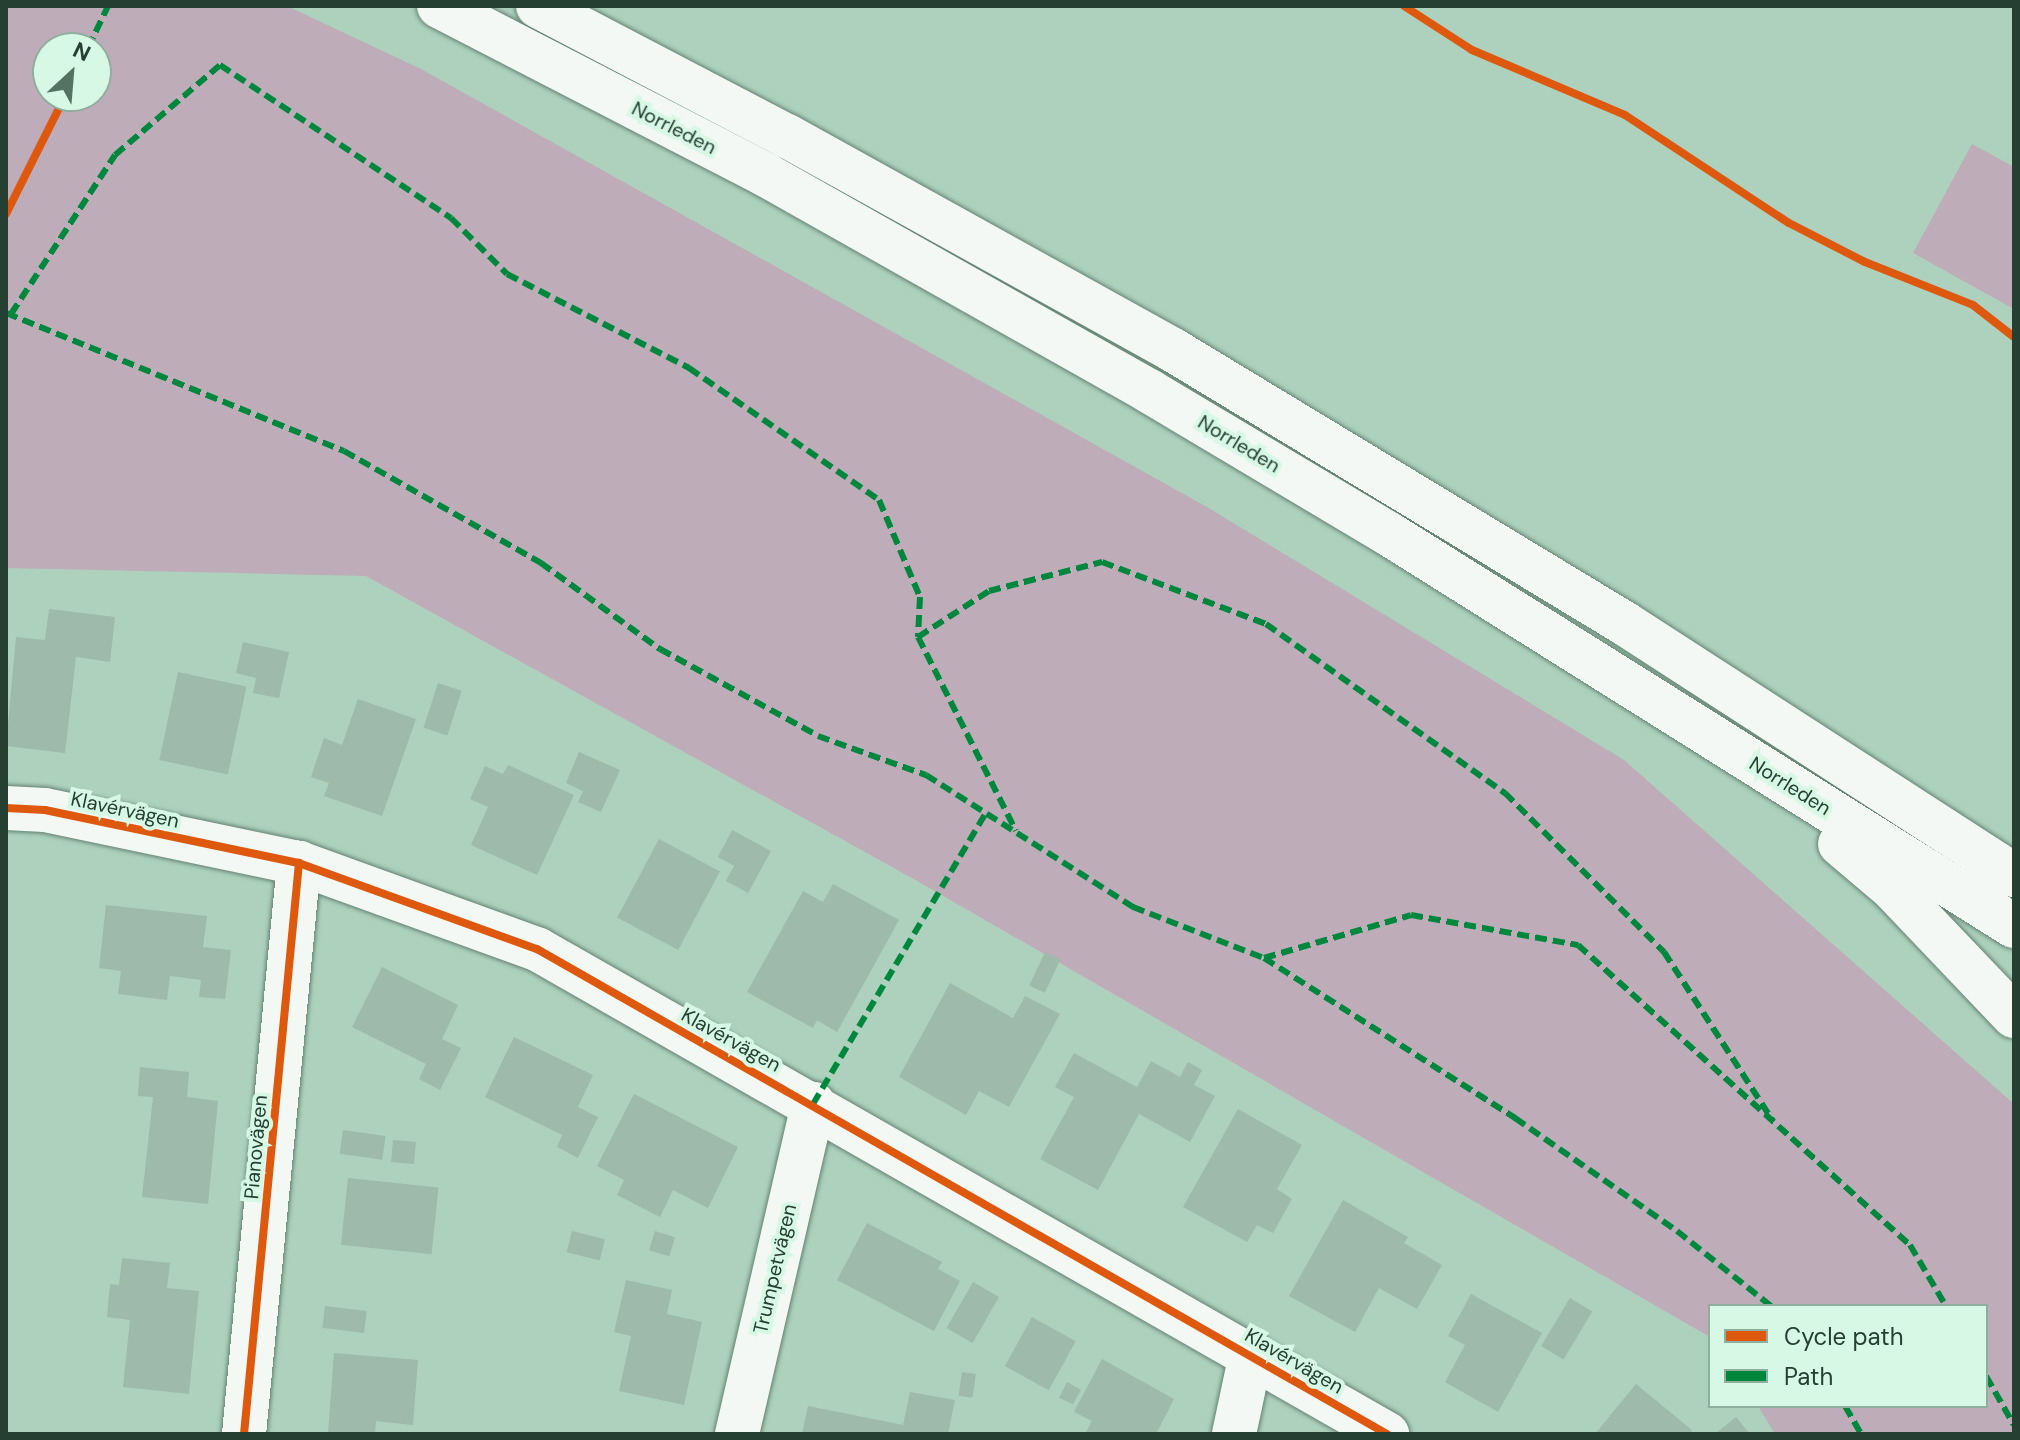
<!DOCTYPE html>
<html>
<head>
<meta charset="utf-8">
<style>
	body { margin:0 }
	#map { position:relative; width:2020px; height:1440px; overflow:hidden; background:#add1bd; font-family:"DM Sans",sans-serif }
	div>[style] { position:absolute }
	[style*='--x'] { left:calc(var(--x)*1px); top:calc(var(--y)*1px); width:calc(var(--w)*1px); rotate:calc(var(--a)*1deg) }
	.green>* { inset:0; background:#beacb9 }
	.building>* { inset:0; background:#9dbaaa; transform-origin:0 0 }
	.roads { filter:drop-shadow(0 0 2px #648273) drop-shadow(0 0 2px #648273) }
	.minor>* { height:44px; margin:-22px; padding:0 22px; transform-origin:22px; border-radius:22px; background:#f3f8f5 }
	.highway>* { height:44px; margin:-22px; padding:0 22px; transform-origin:22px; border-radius:22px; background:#f3f8f5 }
	.quiet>* { height:6px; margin-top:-3px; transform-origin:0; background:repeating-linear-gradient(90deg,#00873e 0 12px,transparent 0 18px) }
	.cycleway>* { height:8px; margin:-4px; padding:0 4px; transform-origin:4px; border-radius:4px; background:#de580e }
	span { translate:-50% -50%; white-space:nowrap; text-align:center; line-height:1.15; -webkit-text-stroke:8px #d8f8e6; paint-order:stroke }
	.street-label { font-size:20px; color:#254032 }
	.frame { position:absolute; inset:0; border:8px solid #254032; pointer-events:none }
	.legend { position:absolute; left:1708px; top:1304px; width:280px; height:104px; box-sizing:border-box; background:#d8f8e6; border:2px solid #90ae9e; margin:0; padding:10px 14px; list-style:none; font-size:24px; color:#254032 }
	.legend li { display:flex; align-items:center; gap:16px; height:40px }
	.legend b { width:40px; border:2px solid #90ae9e }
	.north { position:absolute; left:32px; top:32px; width:80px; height:80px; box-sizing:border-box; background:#d8f8e6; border:2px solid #90ae9e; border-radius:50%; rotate:26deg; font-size:22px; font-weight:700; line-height:32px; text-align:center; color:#254032 }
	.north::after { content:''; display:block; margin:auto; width:28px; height:36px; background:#557363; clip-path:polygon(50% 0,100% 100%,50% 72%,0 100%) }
</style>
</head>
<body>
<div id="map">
	<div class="green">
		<i style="clip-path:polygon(evenodd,6px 6px,287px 6px,421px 69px,1207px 507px,1624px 760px,2014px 1104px,2014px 1434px,1775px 1434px,1758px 1406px,1986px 1406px,1986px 1306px,1710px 1306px,1710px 1337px,912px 878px,366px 576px,6px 568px,6px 6px,48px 48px,96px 48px,96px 96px,48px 96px,48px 48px)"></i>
		<i style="clip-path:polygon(1972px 144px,2014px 167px,2014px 309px,1913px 253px)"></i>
	</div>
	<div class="building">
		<i style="clip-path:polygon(49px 609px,115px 617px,110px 662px,76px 657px,65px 753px,6px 746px,16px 637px,45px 640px)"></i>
		<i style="clip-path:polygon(243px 642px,289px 652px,279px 698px,253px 693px,256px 678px,236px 673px)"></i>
		<i style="left:178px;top:672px;width:70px;height:90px;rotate:12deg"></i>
		<i style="left:438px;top:683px;width:25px;height:47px;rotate:18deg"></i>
		<i style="clip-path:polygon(358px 699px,416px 719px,382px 816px,324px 796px,329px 783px,311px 777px,324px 738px,342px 745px)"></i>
		<i style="clip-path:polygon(579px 752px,620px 770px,601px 812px,578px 802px,583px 791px,566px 783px)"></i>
		<i style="clip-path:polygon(508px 765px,574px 795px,537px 875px,471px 845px,488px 807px,470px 799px,485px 766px,503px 774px)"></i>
		<i style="clip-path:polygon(732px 830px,771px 851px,748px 893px,726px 881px,734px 866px,718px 857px)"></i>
		<i style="left:659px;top:839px;width:69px;height:89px;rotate:28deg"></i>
		<i style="clip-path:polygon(833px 884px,899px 920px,837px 1032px,817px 1020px,813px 1028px,747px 992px,803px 891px,823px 902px)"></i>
		<i style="clip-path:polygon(106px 905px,207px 916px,203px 947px,231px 950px,225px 999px,199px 997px,201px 980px,170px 976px,167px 1000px,118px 994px,121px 971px,99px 968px)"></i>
		<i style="left:1045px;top:952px;width:17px;height:37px;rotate:25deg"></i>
		<i style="clip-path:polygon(382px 967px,458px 1005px,442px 1039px,461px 1048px,440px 1090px,419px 1079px,426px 1064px,352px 1027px)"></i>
		<i style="clip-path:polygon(950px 983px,1013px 1018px,1025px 996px,1060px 1014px,1009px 1107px,979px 1091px,966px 1115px,899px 1077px)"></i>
		<i style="clip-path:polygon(514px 1037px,593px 1075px,578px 1107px,598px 1117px,578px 1158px,557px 1147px,562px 1135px,485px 1097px)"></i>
		<i style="clip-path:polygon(1074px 1053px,1137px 1087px,1151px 1061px,1180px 1077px,1188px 1062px,1202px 1070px,1194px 1085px,1215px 1096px,1190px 1142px,1139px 1114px,1098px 1190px,1040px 1159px,1074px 1097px,1055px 1087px)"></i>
		<i style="clip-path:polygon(140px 1067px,189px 1072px,187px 1097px,218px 1101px,208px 1204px,142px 1197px,153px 1097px,138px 1096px)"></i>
		<i style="clip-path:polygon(634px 1094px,738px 1147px,708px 1208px,673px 1190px,660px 1217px,617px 1195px,624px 1180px,597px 1166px)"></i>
		<i style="clip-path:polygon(1238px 1109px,1302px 1145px,1277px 1189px,1292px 1199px,1273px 1233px,1257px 1225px,1247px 1242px,1183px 1207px)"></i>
		<i style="left:343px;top:1130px;width:43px;height:24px;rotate:8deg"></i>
		<i style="left:393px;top:1140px;width:23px;height:22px;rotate:5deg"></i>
		<i style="left:348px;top:1178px;width:91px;height:67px;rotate:6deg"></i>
		<i style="clip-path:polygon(1343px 1200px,1408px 1237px,1404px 1243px,1442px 1265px,1417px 1309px,1379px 1288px,1355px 1332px,1289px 1296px)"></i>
		<i style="clip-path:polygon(867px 1223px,942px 1262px,938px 1269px,960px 1281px,934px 1331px,837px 1280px)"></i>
		<i style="left:572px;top:1231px;width:34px;height:22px;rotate:14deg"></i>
		<i style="left:655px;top:1231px;width:21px;height:20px;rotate:17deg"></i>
		<i style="clip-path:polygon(122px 1258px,170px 1263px,167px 1288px,199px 1291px,189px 1394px,123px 1387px,130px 1320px,107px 1317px,110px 1284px,119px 1285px)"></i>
		<i style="clip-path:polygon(626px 1280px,672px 1290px,667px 1314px,702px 1322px,684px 1405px,619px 1391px,631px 1336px,614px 1332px)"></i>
		<i style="left:973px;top:1282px;width:30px;height:53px;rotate:30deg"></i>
		<i style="clip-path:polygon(1471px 1294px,1542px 1333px,1498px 1412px,1445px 1382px,1465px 1345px,1448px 1336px)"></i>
		<i style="left:1570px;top:1298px;width:26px;height:56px;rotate:31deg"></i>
		<i style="left:325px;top:1306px;width:42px;height:22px;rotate:7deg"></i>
		<i style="left:1032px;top:1317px;width:50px;height:56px;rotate:29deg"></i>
		<i style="clip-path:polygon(334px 1353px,418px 1360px,413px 1425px,376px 1421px,375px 1434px,328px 1434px)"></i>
		<i style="clip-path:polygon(1102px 1359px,1174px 1399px,1156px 1434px,1085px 1434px,1092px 1421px,1074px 1412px)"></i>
		<i style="left:962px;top:1372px;width:14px;height:24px;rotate:8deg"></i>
		<i style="clip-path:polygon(1067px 1382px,1081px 1390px,1073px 1404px,1059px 1398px)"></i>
		<i style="clip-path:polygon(1636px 1384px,1692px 1430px,1689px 1434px,1595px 1434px)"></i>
		<i style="clip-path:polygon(910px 1392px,955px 1400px,948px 1434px,802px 1434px,808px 1406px,903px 1425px)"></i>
		<i style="clip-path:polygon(1736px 1417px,1750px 1434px,1715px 1434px)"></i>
	</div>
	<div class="roads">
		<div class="minor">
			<i style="--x:6;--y:808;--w:39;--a:3"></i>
			<i style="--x:45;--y:810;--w:259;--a:11.8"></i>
			<i style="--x:299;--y:863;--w:253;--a:19.9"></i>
			<i style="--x:537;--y:949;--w:979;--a:29.71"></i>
			<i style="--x:244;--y:1434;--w:574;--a:-84.5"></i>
			<i style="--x:737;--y:1434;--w:339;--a:-77"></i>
			<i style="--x:1234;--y:1434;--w:82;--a:-78"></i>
		</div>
		<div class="highway">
			<i style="--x:439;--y:6;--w:368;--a:27.3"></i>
			<i style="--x:766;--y:175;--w:440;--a:29.4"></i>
			<i style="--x:1149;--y:391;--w:279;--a:30.8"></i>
			<i style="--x:1389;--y:534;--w:738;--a:32.1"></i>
			<i style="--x:538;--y:6;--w:281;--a:27.6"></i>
			<i style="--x:787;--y:136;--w:441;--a:29"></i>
			<i style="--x:1173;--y:350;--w:527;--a:31.19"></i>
			<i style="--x:1624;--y:623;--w:464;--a:32.9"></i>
			<i style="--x:1840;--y:844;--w:68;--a:40.2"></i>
			<i style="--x:1892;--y:888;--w:177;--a:46.4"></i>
		</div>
	</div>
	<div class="quiet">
		<i style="--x:88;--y:48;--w:47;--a:-64.5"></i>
		<i style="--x:6;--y:313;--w:365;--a:22.2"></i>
		<i style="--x:344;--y:451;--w:227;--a:29.6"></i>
		<i style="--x:541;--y:563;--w:147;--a:35.9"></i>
		<i style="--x:660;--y:649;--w:180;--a:28.8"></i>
		<i style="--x:818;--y:736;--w:115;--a:19.9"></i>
		<i style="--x:926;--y:775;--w:246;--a:32.5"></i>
		<i style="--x:1133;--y:907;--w:141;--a:21.3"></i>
		<i style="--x:1264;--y:958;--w:298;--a:32.5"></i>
		<i style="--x:1515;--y:1118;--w:198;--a:34.9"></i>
		<i style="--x:1677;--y:1231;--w:120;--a:38.6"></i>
		<i style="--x:11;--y:314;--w:190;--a:-56.8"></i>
		<i style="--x:115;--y:155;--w:138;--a:-40.6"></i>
		<i style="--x:220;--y:65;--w:277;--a:33.5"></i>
		<i style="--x:451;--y:218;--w:79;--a:45"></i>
		<i style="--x:507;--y:274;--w:205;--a:27.3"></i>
		<i style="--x:689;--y:368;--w:231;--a:34.8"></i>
		<i style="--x:879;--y:500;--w:105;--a:67.1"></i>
		<i style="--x:920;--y:597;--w:40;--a:92.9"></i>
		<i style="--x:918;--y:637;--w:217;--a:63.2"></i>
		<i style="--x:918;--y:637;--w:85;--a:-32.9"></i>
		<i style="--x:989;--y:591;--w:117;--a:-14.4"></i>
		<i style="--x:1102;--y:562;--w:175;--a:20.7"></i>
		<i style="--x:1266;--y:624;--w:293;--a:35.3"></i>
		<i style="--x:1505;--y:793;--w:225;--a:45"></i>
		<i style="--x:1664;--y:952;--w:201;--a:57.2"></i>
		<i style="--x:1264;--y:958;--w:153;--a:-16.3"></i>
		<i style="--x:1411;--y:915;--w:170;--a:10.2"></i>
		<i style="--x:1578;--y:945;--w:447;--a:42.1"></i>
		<i style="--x:1910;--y:1245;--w:71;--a:59.5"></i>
		<i style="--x:813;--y:1104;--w:337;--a:-59.3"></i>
		<i style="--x:1986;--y:1376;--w:56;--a:60.3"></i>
		<i style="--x:1845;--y:1406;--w:32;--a:60"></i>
	</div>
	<div class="cycleway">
		<i style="--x:1404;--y:6;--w:81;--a:32.9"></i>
		<i style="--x:1472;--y:50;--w:166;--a:23"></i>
		<i style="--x:1625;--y:115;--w:196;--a:33.4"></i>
		<i style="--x:1789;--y:223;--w:85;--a:27.2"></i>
		<i style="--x:1865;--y:262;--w:116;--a:21.7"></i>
		<i style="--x:1973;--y:305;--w:52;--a:38"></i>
		<i style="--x:6;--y:214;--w:132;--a:-63.4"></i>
		<i style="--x:6;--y:808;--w:39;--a:3"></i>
		<i style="--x:45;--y:810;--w:259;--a:11.8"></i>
		<i style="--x:299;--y:863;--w:253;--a:19.9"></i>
		<i style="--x:537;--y:949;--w:979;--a:29.71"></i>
		<i style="--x:244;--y:1434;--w:574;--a:-84.5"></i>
	</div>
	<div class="street-label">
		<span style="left:674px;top:128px;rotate:27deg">Norrleden</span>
		<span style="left:1239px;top:444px;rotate:31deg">Norrleden</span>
		<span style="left:1790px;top:786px;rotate:32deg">Norrleden</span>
		<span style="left:125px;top:810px;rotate:12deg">Klavérvägen</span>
		<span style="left:731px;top:1040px;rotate:29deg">Klavérvägen</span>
		<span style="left:256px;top:1147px;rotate:-85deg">Pianovägen</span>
		<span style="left:775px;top:1269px;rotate:-77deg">Trumpetvägen</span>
		<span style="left:1294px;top:1361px;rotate:30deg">Klavérvägen</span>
	</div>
	<div class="frame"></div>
	<ul class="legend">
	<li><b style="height:10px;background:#de580e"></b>Cycle path</li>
	<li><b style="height:10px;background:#00873e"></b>Path</li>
	</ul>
	<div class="north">N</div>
</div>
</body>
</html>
